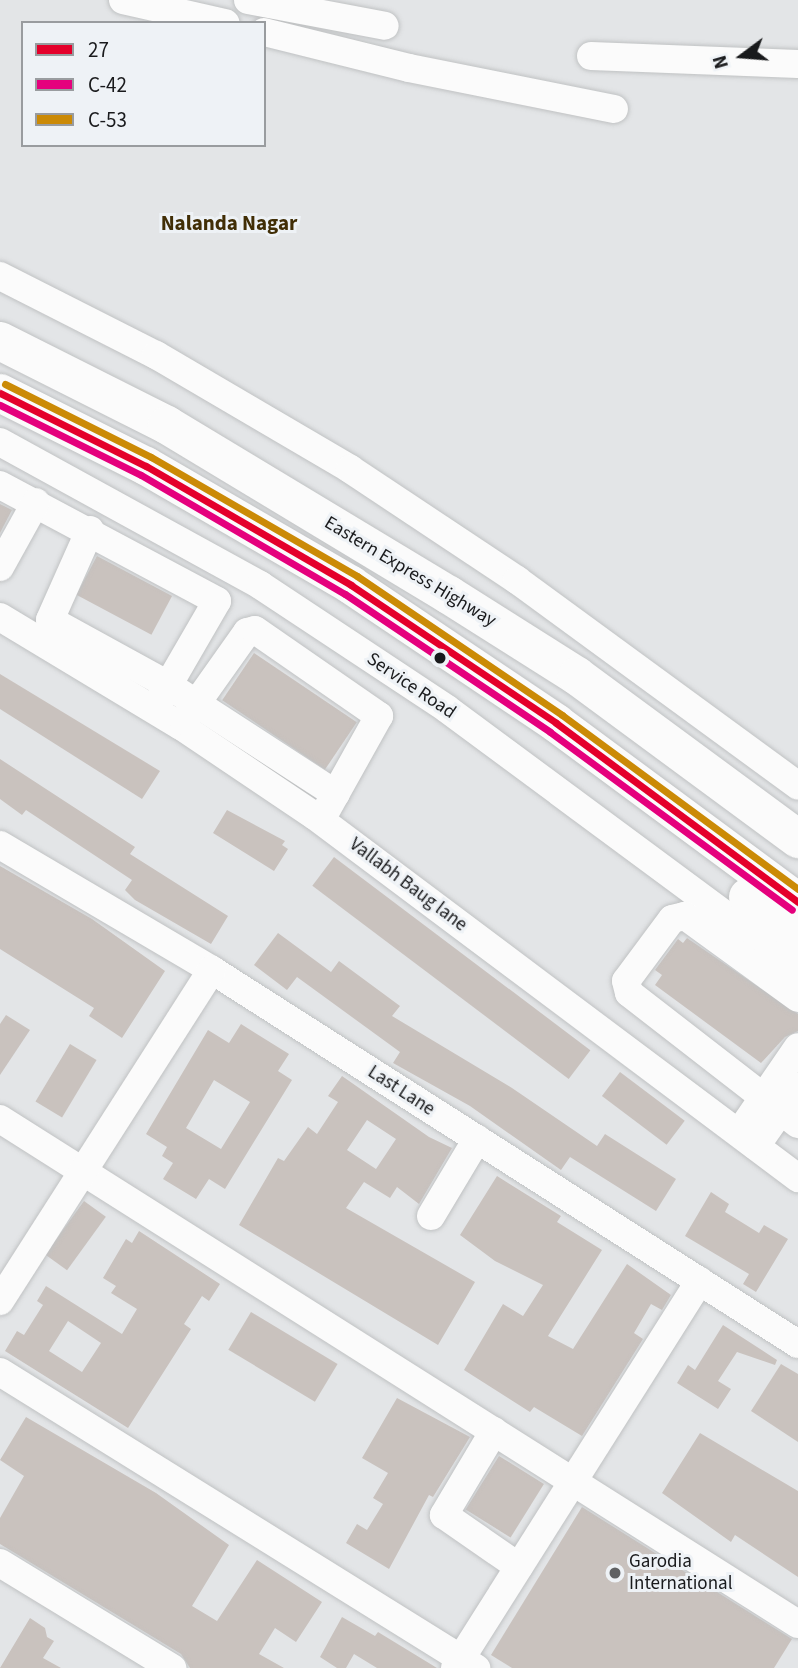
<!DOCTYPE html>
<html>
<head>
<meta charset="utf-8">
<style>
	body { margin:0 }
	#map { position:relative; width:798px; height:1668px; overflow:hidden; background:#e3e5e7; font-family:"Source Sans 3",sans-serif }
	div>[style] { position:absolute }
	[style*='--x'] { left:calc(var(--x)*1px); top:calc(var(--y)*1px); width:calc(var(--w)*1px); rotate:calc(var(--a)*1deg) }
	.building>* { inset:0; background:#c9c2be; transform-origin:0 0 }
	.roads { filter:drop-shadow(0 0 2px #c0c2c3) drop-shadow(0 0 2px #c0c2c3) }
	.minor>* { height:28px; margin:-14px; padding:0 14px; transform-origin:14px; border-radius:14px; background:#fbfbfb }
	.highway>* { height:38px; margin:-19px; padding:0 19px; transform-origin:19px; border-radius:19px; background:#fbfbfb }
	.bus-1>* { height:7px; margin:-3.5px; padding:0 3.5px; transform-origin:3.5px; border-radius:3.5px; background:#e4002b }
	.bus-2>* { height:7px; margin:-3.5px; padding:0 3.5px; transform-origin:3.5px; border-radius:3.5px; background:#e5007d }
	.bus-3>* { height:7px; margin:-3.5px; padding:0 3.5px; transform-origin:3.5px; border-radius:3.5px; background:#cb8a06 }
	.dots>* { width:19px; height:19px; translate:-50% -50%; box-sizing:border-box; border:4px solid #eef2f6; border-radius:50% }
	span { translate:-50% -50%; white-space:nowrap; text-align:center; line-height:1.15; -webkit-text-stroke:6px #eef2f6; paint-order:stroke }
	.street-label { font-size:19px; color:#191a1c }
	.poi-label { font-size:19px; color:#191a1c }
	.left { translate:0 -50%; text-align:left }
	.neighbourhood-label { font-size:21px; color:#412e06; font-weight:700 }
	.legend { position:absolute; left:21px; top:21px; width:245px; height:126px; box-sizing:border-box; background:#eef2f6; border:2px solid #999c9f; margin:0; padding:9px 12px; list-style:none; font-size:21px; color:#191a1c }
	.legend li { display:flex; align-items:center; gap:14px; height:35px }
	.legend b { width:35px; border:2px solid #999c9f }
	.north { position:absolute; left:707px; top:21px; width:70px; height:70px; -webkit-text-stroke:5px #eef2f6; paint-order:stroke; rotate:254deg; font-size:19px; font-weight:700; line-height:28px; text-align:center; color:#191a1c }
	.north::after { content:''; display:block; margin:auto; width:24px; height:32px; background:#191a1c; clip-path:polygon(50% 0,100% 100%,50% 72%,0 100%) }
</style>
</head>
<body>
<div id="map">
	<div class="building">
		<i style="clip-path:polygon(0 504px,12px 510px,0 533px)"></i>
		<i style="left:97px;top:556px;width:85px;height:44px;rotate:28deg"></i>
		<i style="left:254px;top:653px;width:124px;height:57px;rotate:34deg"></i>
		<i style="clip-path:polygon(0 674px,160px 771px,142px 799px,0 709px)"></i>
		<i style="clip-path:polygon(0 759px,135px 847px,130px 854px,228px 916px,211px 944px,135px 900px,125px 890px,132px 880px,26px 810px,22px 815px,0 799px)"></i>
		<i style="clip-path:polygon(227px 810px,285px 841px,282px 845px,288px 849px,274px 871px,213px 833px)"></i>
		<i style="left:334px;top:857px;width:321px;height:36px;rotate:37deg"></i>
		<i style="clip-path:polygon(0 866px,92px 919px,165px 971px,122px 1038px,89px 1016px,94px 1008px,0 949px)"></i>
		<i style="clip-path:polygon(278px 933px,331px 972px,339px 961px,400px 1006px,392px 1016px,512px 1088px,597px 1146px,605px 1134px,676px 1179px,656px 1211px,570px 1157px,561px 1170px,470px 1106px,393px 1063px,400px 1052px,297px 977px,287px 990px,254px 965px)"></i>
		<i style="clip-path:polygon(687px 938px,798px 1014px,798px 1031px,785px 1037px,761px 1063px,655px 985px,662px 975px,655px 970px,678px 939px,683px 943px)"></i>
		<i style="clip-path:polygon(6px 1015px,30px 1030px,0 1075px,0 1024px)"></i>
		<i style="clip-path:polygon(evenodd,241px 1024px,289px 1054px,278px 1071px,292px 1080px,225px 1189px,209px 1179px,196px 1199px,163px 1179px,173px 1163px,162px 1156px,167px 1147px,146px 1134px,208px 1030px,229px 1043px,241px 1024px,214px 1080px,250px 1102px,221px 1149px,186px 1128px,214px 1080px)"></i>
		<i style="left:70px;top:1044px;width:31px;height:67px;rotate:31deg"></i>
		<i style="left:620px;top:1072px;width:81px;height:30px;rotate:37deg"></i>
		<i style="clip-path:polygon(evenodd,342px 1076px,429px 1137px,452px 1148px,419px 1204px,397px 1187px,390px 1198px,364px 1182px,346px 1208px,475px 1282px,438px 1345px,239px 1225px,278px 1158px,284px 1161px,308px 1127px,317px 1134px,338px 1102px,328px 1096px,342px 1076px,367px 1120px,396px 1139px,376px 1169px,347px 1150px,367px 1120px)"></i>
		<i style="clip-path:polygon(497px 1176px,561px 1216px,557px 1222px,602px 1250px,548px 1336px,573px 1349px,627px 1264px,671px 1295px,662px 1310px,651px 1304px,634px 1333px,643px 1339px,582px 1436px,534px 1407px,530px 1412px,464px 1370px,503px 1304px,523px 1316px,543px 1285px,495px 1261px,460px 1235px)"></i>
		<i style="clip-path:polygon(711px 1192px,729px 1204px,725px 1212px,759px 1233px,764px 1225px,788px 1239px,756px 1292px,743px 1284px,749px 1274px,685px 1236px)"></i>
		<i style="left:84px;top:1201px;width:27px;height:66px;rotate:36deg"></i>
		<i style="clip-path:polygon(evenodd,139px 1231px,220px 1284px,209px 1301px,202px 1296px,184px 1324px,191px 1329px,128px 1428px,5px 1351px,17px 1331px,24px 1335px,43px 1305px,37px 1301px,46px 1286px,122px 1334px,137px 1309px,111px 1293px,116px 1286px,103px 1278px,126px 1239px,132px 1243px,139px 1231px,68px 1321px,101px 1343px,82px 1372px,49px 1351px,68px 1321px)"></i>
		<i style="left:251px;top:1312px;width:101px;height:44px;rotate:31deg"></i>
		<i style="clip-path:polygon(723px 1325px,777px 1360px,775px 1365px,737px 1352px,718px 1381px,731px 1389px,718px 1409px,677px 1383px,688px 1365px,695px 1370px)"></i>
		<i style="clip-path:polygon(781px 1364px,798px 1374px,798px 1442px,751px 1411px)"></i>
		<i style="clip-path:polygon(397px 1398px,470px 1437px,433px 1497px,429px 1495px,389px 1569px,346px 1543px,357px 1524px,367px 1530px,383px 1504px,373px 1498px,388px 1473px,362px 1458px)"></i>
		<i style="clip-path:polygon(26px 1417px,156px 1493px,229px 1545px,192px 1606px,217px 1621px,257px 1560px,322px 1602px,296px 1642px,275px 1628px,259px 1654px,284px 1668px,190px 1668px,181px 1654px,0 1544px,0 1518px,24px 1476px,0 1460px)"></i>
		<i style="clip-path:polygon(700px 1433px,798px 1491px,798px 1577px,735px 1535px,731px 1542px,662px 1493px)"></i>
		<i style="left:499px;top:1456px;width:53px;height:63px;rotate:32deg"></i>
		<i style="clip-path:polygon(582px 1507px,792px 1639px,774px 1668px,512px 1668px,491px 1655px)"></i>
		<i style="clip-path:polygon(342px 1617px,375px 1636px,378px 1632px,437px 1668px,377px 1668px,354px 1654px,346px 1668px,337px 1668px,320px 1657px)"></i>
		<i style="clip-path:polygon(30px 1618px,45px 1628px,47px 1637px,54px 1641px,43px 1658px,61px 1668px,0 1668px)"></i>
	</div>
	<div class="roads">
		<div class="minor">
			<i style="--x:123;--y:0;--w:105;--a:12.7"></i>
			<i style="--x:248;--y:0;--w:139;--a:10.7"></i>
			<i style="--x:264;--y:32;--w:149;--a:13.9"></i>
			<i style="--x:409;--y:68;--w:209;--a:11.3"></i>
			<i style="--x:591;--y:56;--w:207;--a:2.2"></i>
			<i style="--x:0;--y:276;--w:175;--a:26.9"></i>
			<i style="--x:156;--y:355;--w:225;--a:30.4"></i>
			<i style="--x:350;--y:469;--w:201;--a:33.6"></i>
			<i style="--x:517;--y:580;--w:348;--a:36.2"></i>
			<i style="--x:0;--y:442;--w:297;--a:28.8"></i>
			<i style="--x:260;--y:585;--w:224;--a:33.5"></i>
			<i style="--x:447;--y:709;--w:437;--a:36.5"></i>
			<i style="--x:0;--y:485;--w:246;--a:28.1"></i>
			<i style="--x:217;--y:601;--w:116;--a:120.1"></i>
			<i style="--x:90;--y:530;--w:98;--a:114"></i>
			<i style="--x:50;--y:620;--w:135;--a:28.8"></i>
			<i style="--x:168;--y:685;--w:200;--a:33"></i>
			<i style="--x:0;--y:567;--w:74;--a:-61"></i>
			<i style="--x:0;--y:617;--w:211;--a:31.1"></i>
			<i style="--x:181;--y:726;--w:161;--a:33.9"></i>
			<i style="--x:315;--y:816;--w:604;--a:36.85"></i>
			<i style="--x:184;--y:721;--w:109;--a:-54.7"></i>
			<i style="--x:247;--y:632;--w:8;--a:-14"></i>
			<i style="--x:255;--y:630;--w:151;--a:34.7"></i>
			<i style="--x:379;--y:716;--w:107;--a:119.2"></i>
			<i style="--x:0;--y:845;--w:246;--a:30.5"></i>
			<i style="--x:212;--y:970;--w:695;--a:32.55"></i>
			<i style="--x:798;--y:998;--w:140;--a:-144"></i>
			<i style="--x:685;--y:916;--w:13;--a:167"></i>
			<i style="--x:672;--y:919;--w:77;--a:126.6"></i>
			<i style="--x:626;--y:981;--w:12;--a:76"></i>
			<i style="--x:629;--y:993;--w:214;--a:37.8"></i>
			<i style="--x:0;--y:1119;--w:944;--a:32.33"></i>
			<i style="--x:739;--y:1133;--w:104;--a:-55.5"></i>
			<i style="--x:756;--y:1146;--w:73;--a:-55"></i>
			<i style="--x:431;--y:1216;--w:90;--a:-59.1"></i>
			<i style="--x:0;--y:1301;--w:393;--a:-57.4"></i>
			<i style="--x:0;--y:1372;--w:561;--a:31.88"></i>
			<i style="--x:494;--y:1431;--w:98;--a:120.8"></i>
			<i style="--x:444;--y:1515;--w:91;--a:34.7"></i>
			<i style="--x:0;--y:1563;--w:202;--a:31.4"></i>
			<i style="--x:455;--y:1668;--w:458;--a:-57.7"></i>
		</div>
		<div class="highway">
			<i style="--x:0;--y:341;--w:187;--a:26.7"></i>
			<i style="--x:167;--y:425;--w:329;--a:31.1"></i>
			<i style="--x:449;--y:595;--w:151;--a:32.3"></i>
			<i style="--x:577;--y:676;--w:275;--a:36.4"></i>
			<i style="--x:0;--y:393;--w:163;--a:26.6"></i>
			<i style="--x:146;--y:466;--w:237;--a:30.1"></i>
			<i style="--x:351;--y:585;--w:247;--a:33.9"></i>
			<i style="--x:556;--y:723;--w:301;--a:36.5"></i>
			<i style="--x:748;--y:897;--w:62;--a:36.5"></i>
		</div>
	</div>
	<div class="bus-1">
		<i style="--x:0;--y:393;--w:163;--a:26.6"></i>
		<i style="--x:146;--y:466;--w:237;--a:30.1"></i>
		<i style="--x:351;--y:585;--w:247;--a:33.9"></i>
		<i style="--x:556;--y:723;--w:301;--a:36.5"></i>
	</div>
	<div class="bus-2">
		<i style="--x:0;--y:405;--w:157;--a:26.4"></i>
		<i style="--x:141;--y:475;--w:236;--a:30.3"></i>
		<i style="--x:345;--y:594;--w:247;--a:33.9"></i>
		<i style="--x:550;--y:732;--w:300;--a:36.3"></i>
	</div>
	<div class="bus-3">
		<i style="--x:5;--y:384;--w:163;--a:26.6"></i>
		<i style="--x:151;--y:457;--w:238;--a:30"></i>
		<i style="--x:357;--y:576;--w:248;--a:34.1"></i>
		<i style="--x:562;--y:715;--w:293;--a:36.4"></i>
	</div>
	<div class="dots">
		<i style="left:440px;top:658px;background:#191a1c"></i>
		<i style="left:615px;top:1573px;background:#606163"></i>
	</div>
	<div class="street-label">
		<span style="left:410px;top:572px;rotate:31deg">Eastern Express Highway</span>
		<span style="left:411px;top:686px;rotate:34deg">Service Road</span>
		<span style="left:408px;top:885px;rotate:37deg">Vallabh Baug lane</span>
		<span style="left:401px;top:1091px;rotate:33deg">Last Lane</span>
	</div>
	<div class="poi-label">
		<span class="left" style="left:629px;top:1573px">Garodia<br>International</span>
	</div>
	<div class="neighbourhood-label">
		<span style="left:229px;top:223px">Nalanda Nagar</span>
	</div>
	<ul class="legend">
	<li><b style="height:9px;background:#e4002b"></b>27</li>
	<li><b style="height:9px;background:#e5007d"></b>C-42</li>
	<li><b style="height:9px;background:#cb8a06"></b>C-53</li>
	</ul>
	<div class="north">N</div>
</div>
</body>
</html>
